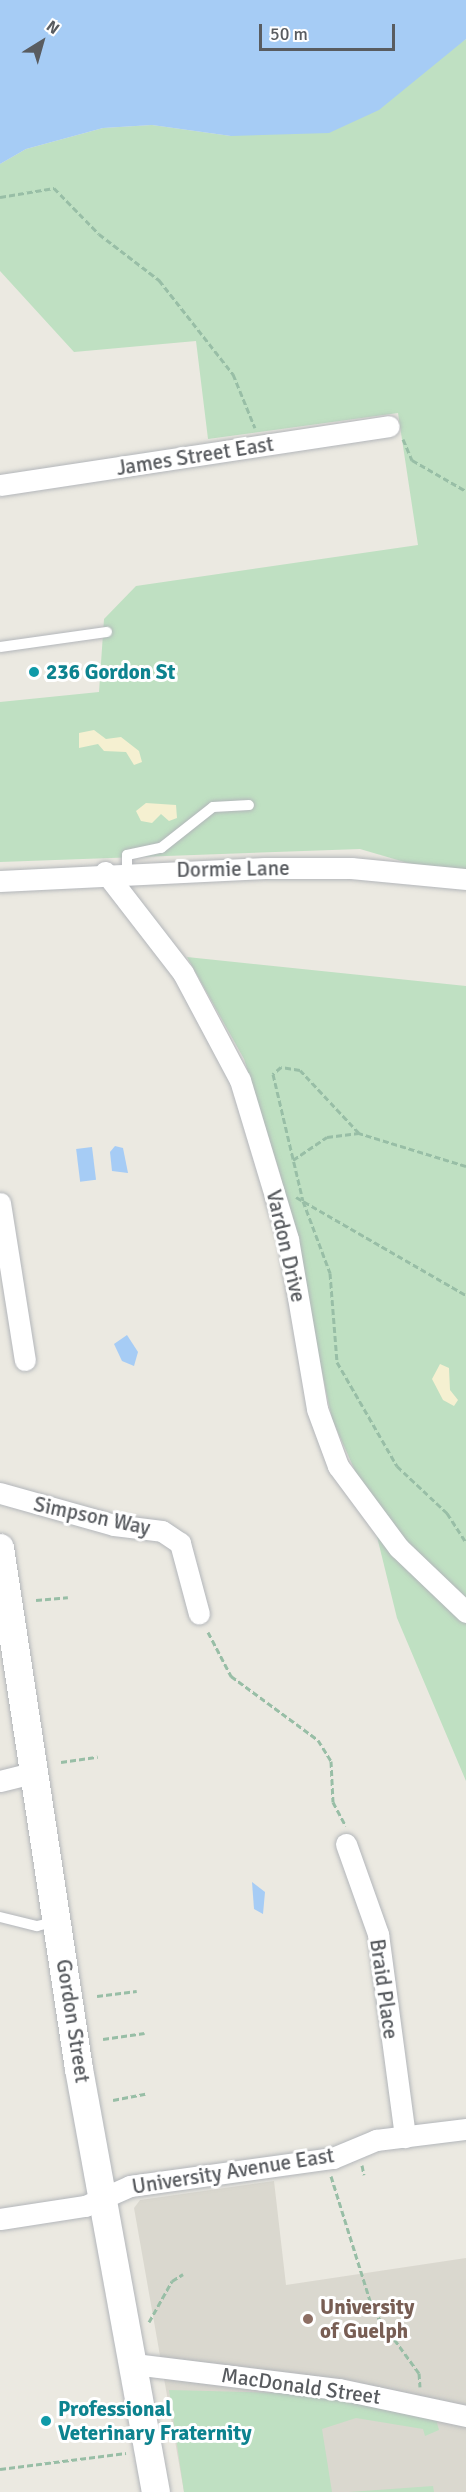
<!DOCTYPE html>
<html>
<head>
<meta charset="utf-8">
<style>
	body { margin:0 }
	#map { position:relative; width:466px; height:2492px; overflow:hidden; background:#ebe9e1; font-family:Signika,sans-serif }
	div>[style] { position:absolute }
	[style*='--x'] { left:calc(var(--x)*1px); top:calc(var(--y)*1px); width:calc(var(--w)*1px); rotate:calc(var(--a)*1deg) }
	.education>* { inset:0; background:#dad8cf }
	.green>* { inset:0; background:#bfe0c2 }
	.sand>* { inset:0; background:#f5f0d1 }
	.water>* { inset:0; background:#a6ccf5; transform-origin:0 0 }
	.path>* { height:3px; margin-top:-1.5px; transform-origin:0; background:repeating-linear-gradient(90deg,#98bea6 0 6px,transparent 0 9px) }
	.roads { filter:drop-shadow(0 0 2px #b3b6ba) drop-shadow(0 0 2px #b3b6ba) }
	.lane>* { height:10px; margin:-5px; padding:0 5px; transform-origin:5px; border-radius:5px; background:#fff }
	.street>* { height:21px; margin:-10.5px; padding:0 10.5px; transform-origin:10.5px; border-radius:10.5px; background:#fff }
	.secondary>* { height:28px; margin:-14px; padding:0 14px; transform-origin:14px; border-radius:14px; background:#fff }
	.dots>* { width:16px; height:16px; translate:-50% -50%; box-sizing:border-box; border:3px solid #fff; border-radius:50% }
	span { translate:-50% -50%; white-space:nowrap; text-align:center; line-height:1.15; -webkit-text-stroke:6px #fff; paint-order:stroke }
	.street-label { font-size:21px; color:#595c60 }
	.culture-label { font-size:21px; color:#0d838f; font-weight:700 }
	.left { translate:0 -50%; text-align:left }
	.education-label { font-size:21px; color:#785e54; font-weight:700 }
	.north { position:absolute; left:12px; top:12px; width:60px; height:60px; -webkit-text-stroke:4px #fff; paint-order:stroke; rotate:37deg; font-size:16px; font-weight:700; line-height:24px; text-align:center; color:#595c60 }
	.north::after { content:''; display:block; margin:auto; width:21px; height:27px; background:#595c60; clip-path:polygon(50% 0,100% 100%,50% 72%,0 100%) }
	.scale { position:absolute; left:259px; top:24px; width:136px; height:27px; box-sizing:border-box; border:3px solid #595c60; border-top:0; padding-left:8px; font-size:18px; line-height:21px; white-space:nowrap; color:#595c60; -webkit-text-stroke:4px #fff; paint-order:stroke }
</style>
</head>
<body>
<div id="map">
	<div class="education">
		<i style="clip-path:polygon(274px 2181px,286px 2285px,466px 2258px,466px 2492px,184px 2492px,134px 2208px,140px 2200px)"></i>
	</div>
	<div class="green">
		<i style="clip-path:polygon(466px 39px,466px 880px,360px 849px,0 862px,0 702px,99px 692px,104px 619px,136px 586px,418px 545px,398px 413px,208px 439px,196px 341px,74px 352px,0 271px,0 164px,26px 149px,103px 128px,152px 125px,231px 136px,431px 63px)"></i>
		<i style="clip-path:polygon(187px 957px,466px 986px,466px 1781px,397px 1618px,368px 1500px,332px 1419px,280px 1174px,244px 1059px)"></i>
		<i style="clip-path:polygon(169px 2390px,318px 2394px,436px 2419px,439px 2430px,425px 2436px,423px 2429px,356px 2418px,322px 2429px,332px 2492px,184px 2492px)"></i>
		<i style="clip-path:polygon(433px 2486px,434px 2492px,349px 2492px)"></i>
	</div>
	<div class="sand">
		<i style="clip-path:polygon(94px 730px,106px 739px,121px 737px,139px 751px,142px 762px,134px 765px,126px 752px,104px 751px,98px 744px,79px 748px,79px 733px)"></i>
		<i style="clip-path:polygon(146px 803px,176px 805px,177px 818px,169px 821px,161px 814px,152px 823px,141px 821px,136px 811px)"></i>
		<i style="clip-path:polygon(440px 1364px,449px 1368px,450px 1390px,458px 1400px,454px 1406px,443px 1400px,432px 1379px)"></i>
	</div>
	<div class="water">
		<i style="clip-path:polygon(0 0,466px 0,466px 39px,379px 110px,329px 133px,231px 136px,152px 125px,103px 128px,26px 149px,0 164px)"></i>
		<i style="clip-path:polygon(115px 1146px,123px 1148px,128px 1173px,112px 1171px,110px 1152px)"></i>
		<i style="left:92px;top:1147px;width:33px;height:16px;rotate:83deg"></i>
		<i style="clip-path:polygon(127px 1335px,138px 1352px,134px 1366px,122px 1361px,114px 1344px)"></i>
		<i style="clip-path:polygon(252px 1882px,265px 1892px,263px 1914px,254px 1909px)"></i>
	</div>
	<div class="path">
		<i style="--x:0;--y:197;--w:55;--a:-9.5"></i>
		<i style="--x:54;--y:188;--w:64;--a:45.6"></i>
		<i style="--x:99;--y:234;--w:76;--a:37.5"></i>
		<i style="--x:159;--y:280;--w:120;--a:51.8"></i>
		<i style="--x:233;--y:374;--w:58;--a:67.8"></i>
		<i style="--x:403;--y:439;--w:23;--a:67"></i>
		<i style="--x:412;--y:460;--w:62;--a:29.9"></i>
		<i style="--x:293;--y:1160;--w:41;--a:-34.1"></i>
		<i style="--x:327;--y:1137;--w:32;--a:-7"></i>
		<i style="--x:466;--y:1166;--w:112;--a:-162.9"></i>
		<i style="--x:359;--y:1133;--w:86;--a:-133.1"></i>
		<i style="--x:300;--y:1070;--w:19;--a:-171"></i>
		<i style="--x:281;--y:1067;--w:11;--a:139"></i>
		<i style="--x:273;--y:1074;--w:130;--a:76.7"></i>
		<i style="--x:303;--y:1201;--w:77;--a:69.4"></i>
		<i style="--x:330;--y:1273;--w:89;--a:85.5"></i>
		<i style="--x:337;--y:1362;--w:120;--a:60"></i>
		<i style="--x:397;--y:1466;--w:69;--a:43.2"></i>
		<i style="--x:447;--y:1513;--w:35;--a:57"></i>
		<i style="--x:296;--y:1197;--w:196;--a:30"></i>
		<i style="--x:36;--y:1600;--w:32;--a:-5"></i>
		<i style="--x:208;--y:1632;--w:50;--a:62.4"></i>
		<i style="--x:231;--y:1676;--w:108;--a:36.3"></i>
		<i style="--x:318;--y:1740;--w:25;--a:58"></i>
		<i style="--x:331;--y:1761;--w:41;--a:87.2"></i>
		<i style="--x:333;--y:1802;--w:27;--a:62"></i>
		<i style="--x:61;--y:1762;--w:37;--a:-8"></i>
		<i style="--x:97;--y:1996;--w:40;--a:-7.1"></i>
		<i style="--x:103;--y:2039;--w:42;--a:-8.1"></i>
		<i style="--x:113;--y:2100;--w:33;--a:-11"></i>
		<i style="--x:362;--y:2165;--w:10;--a:79"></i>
		<i style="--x:331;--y:2176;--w:140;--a:72.6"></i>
		<i style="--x:373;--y:2310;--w:78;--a:53.9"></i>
		<i style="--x:419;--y:2373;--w:14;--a:86"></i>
		<i style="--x:149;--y:2322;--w:47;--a:-60.7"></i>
		<i style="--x:172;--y:2281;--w:13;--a:-32"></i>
		<i style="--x:0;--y:2469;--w:127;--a:-7.2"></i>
	</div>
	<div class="roads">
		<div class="lane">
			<i style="--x:0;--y:647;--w:108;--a:-8"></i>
			<i style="--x:127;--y:872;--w:17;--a:-90"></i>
			<i style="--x:127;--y:855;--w:35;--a:-12"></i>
			<i style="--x:161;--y:848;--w:66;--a:-38.3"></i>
			<i style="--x:213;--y:807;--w:36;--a:-3"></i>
			<i style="--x:0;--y:1917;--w:38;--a:14"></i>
			<i style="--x:37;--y:1926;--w:18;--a:-13"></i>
		</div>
		<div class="street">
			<i style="--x:0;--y:485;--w:393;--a:-8.6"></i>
			<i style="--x:105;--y:872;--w:128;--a:52.3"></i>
			<i style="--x:183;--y:973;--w:121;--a:62"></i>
			<i style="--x:240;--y:1080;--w:166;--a:73.2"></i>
			<i style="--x:288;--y:1239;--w:172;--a:80.3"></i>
			<i style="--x:317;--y:1409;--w:61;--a:69.8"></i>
			<i style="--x:338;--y:1466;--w:102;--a:53.4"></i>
			<i style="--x:399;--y:1548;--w:93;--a:43.7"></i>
			<i style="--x:0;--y:881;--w:265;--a:-2.8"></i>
			<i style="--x:265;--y:868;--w:86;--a:0"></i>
			<i style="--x:351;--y:868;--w:116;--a:5.5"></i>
			<i style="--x:0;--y:1203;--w:159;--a:81"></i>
			<i style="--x:0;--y:1493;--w:118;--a:15.7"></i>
			<i style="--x:114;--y:1525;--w:48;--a:7.1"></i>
			<i style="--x:162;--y:1531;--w:22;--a:34"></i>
			<i style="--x:180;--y:1543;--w:73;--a:75"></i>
			<i style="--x:0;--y:1781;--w:33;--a:-14"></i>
			<i style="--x:346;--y:1844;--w:96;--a:70.4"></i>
			<i style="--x:378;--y:1934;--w:205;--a:82.4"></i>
			<i style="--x:0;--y:2219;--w:86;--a:-8.7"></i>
			<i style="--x:85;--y:2206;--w:49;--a:-24"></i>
			<i style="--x:130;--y:2186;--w:205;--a:-7.9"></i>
			<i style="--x:333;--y:2158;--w:47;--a:-22.7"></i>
			<i style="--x:376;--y:2140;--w:91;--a:-7"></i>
			<i style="--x:134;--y:2364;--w:207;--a:7"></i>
			<i style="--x:339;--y:2389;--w:130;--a:12"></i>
		</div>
		<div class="secondary">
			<i style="--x:0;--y:1548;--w:527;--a:81.38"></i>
			<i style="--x:79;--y:2069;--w:430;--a:79.7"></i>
		</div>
	</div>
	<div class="dots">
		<i style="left:34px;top:672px;background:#0f9aa8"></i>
		<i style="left:308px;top:2319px;background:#8d6e63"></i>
		<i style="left:46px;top:2421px;background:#0f9aa8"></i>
	</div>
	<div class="street-label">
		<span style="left:195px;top:456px;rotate:-9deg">James Street East</span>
		<span style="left:233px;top:869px;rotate:-1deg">Dormie Lane</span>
		<span style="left:286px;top:1246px;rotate:77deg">Vardon Drive</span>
		<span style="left:92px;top:1516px;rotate:12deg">Simpson Way</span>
		<span style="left:384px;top:1989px;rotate:82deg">Braid Place</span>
		<span style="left:73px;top:2021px;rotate:81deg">Gordon Street</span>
		<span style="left:233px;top:2171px;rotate:-9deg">University Avenue East</span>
		<span style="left:301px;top:2386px;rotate:8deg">MacDonald Street</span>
	</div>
	<div class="culture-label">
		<span class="left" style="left:46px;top:672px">236 Gordon St</span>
		<span class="left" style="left:58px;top:2421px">Professional<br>Veterinary Fraternity</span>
	</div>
	<div class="education-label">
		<span class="left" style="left:320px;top:2319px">University<br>of Guelph</span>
	</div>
	<div class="north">N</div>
	<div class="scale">50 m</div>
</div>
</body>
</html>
